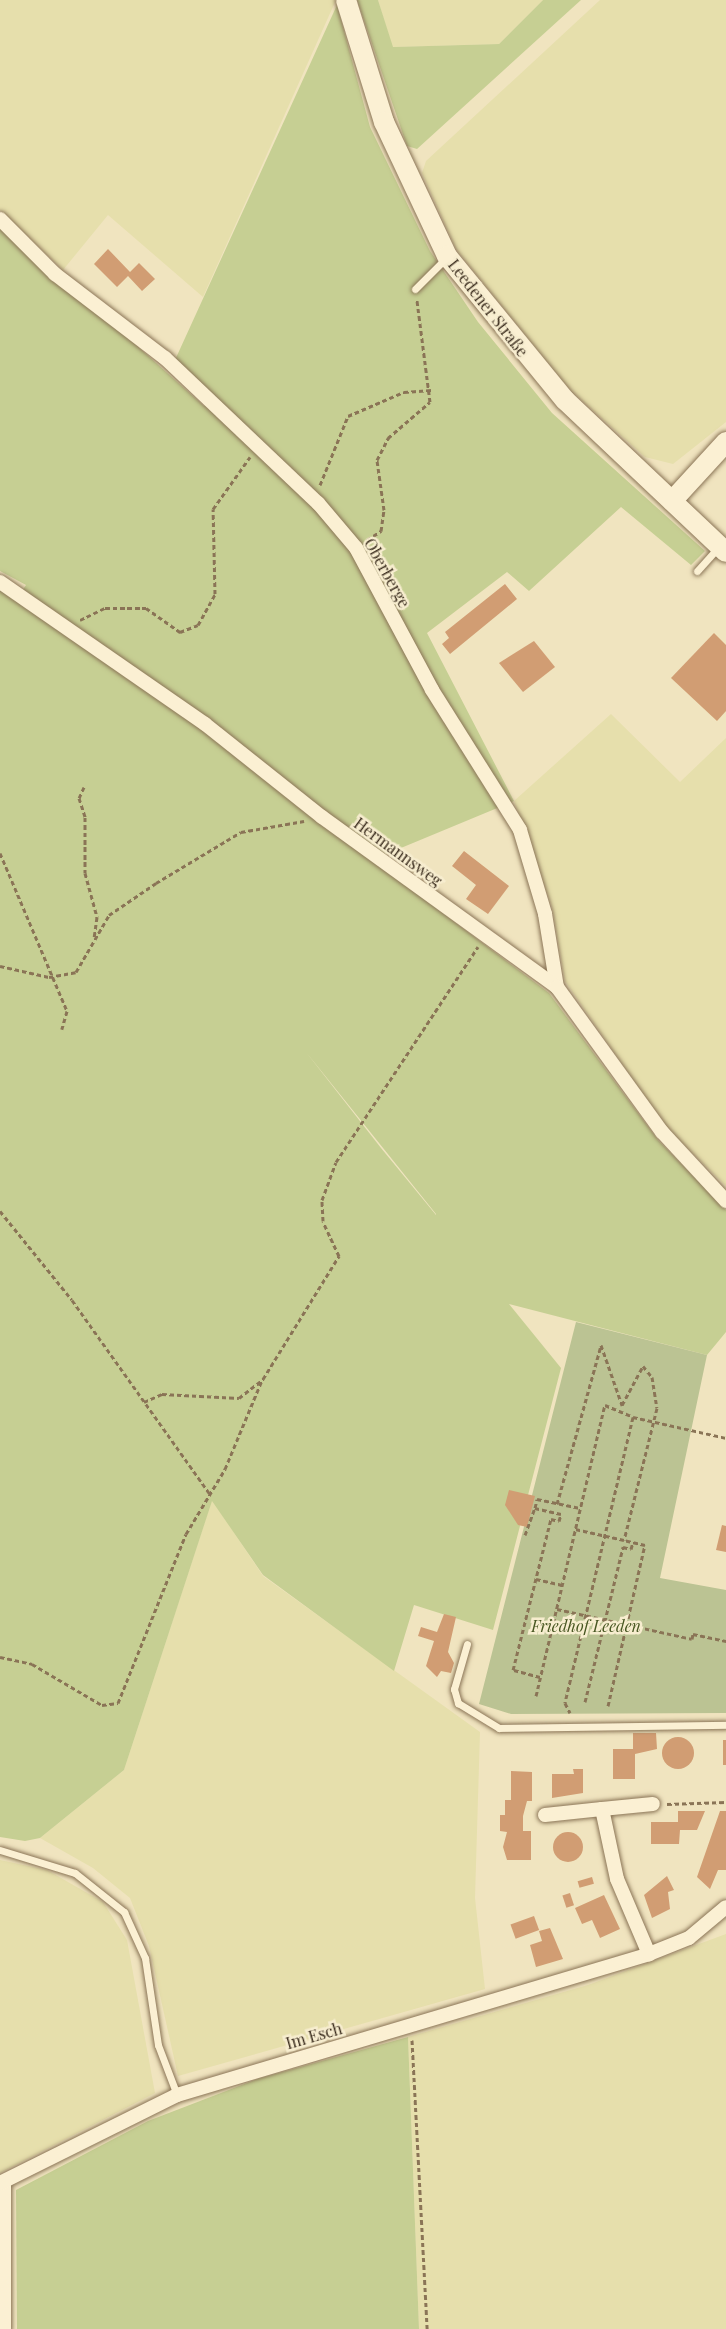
<!DOCTYPE html>
<html>
<head>
<meta charset="utf-8">
<style>
	body { margin:0 }
	#map { position:relative; width:726px; height:2329px; overflow:hidden; background:#f0e4bf; font-family:"Playfair Display",serif }
	div>[style] { position:absolute }
	[style*='--x'] { left:calc(var(--x)*1px); top:calc(var(--y)*1px); width:calc(var(--w)*1px); rotate:calc(var(--a)*1deg) }
	.farmland>* { inset:0; background:#e6dfac }
	.green>* { inset:0; background:#c6cf93 }
	.cemetery>* { inset:0; background:#bbc393 }
	.building>* { inset:0; background:#d19d73; transform-origin:0 0 }
	.round { border-radius:50% }
	.path>* { height:3px; margin-top:-1.5px; transform-origin:0; background:repeating-linear-gradient(90deg,#8a7456 0 4.5px,transparent 0 7.5px) }
	.roads { filter:drop-shadow(0 0 2px #8a7456) drop-shadow(0 0 2px #8a7456) }
	.lane>* { height:7px; margin:-3.5px; padding:0 3.5px; transform-origin:3.5px; border-radius:3.5px; background:#fbf0d3 }
	.street>* { height:14px; margin:-7px; padding:0 7px; transform-origin:7px; border-radius:7px; background:#fbf0d3 }
	.secondary>* { height:20px; margin:-10px; padding:0 10px; transform-origin:10px; border-radius:10px; background:#fbf0d3 }
	span { translate:-50% -50%; white-space:nowrap; text-align:center; line-height:1.15; -webkit-text-stroke:5px #f7edcf; paint-order:stroke }
	.street-label { font-size:16px; color:#392b1c }
	.park-label { font-size:16px; color:#475621; font-style:italic }
</style>
</head>
<body>
<div id="map">
	<div class="farmland">
		<i style="clip-path:polygon(0 0,336px 0,203px 297px,108px 215px,63px 270px,0 210px)"></i>
		<i style="clip-path:polygon(378px 0,543px 0,499px 44px,392px 47px)"></i>
		<i style="clip-path:polygon(600px 0,726px 0,726px 422px,673px 464px,645px 457px,569px 389px,456px 249px,422px 173px,426px 161px)"></i>
		<i style="clip-path:polygon(611px 714px,680px 782px,726px 738px,726px 1186px,664px 1125px,565px 981px,552px 907px,514px 801px)"></i>
		<i style="clip-path:polygon(212px 1500px,263px 1576px,480px 1732px,475px 1898px,485px 1989px,178px 2076px,149px 1946px,130px 1898px,93px 1868px,40px 1838px,124px 1770px)"></i>
		<i style="clip-path:polygon(0 1860px,47px 1870px,103px 1902px,127px 1940px,155px 2093px,0 2173px)"></i>
		<i style="clip-path:polygon(726px 1934px,726px 2329px,419px 2329px,408px 2037px,588px 1985px)"></i>
	</div>
	<div class="green">
		<i style="clip-path:polygon(357px 0,378px 0,393px 47px,499px 44px,543px 0,581px 0,417px 149px,407px 146px)"></i>
		<i style="clip-path:polygon(evenodd,337px 5px,370px 127px,430px 251px,478px 322px,552px 413px,705px 551px,691px 565px,621px 507px,529px 591px,507px 572px,427px 633px,514px 801px,372px 860px,549px 993px,658px 1140px,726px 1210px,726px 1332px,707px 1355px,509px 1304px,561px 1368px,493px 1630px,414px 1605px,394px 1671px,263px 1575px,212px 1501px,124px 1770px,40px 1838px,25px 1841px,0 1837px,0 588px,18px 597px,26px 585px,0 571px,0 223px,204px 406px,214px 397px,175px 360px,337px 5px,306px 1052px,436px 1214px,436px 1215px,381px 1148px,306px 1052px)"></i>
		<i style="clip-path:polygon(408px 2037px,419px 2329px,17px 2329px,16px 2190px,148px 2121px,257px 2079px)"></i>
	</div>
	<div class="cemetery">
		<i style="clip-path:polygon(576px 1322px,707px 1355px,660px 1578px,726px 1590px,726px 1713px,511px 1714px,479px 1704px)"></i>
	</div>
	<div class="building">
		<i style="clip-path:polygon(108px 249px,130px 272px,139px 263px,155px 279px,142px 291px,128px 276px,117px 287px,94px 264px)"></i>
		<i style="clip-path:polygon(505px 584px,517px 599px,450px 654px,442px 644px,449px 638px,445px 632px)"></i>
		<i style="clip-path:polygon(714px 633px,726px 645px,726px 711px,717px 721px,671px 678px)"></i>
		<i style="clip-path:polygon(534px 641px,555px 667px,523px 692px,499px 663px)"></i>
		<i style="clip-path:polygon(464px 851px,509px 886px,488px 914px,466px 899px,476px 885px,452px 866px)"></i>
		<i style="clip-path:polygon(509px 1490px,535px 1496px,527px 1527px,518px 1525px,505px 1505px)"></i>
		<i style="clip-path:polygon(722px 1525px,726px 1526px,726px 1552px,716px 1550px)"></i>
		<i style="clip-path:polygon(444px 1614px,456px 1617px,448px 1652px,454px 1663px,451px 1673px,441px 1671px,437px 1677px,426px 1666px,434px 1641px,418px 1636px,421px 1627px,437px 1632px)"></i>
		<i style="clip-path:polygon(633px 1733px,656px 1733px,657px 1749px,635px 1754px,635px 1779px,613px 1779px,613px 1749px,633px 1749px)"></i>
		<i class="round" style="left:662px;top:1737px;width:32px;height:32px"></i>
		<i style="left:723px;top:1740px;width:3px;height:25px"></i>
		<i style="clip-path:polygon(573px 1769px,583px 1769px,583px 1793px,552px 1798px,552px 1774px,574px 1774px)"></i>
		<i style="clip-path:polygon(511px 1771px,532px 1772px,532px 1801px,527px 1801px,523px 1816px,523px 1831px,531px 1831px,531px 1860px,507px 1860px,503px 1847px,507px 1832px,500px 1831px,500px 1815px,505px 1815px,505px 1800px,511px 1800px)"></i>
		<i style="clip-path:polygon(678px 1811px,705px 1811px,697px 1830px,680px 1830px,679px 1844px,651px 1844px,651px 1822px,678px 1822px)"></i>
		<i style="clip-path:polygon(720px 1811px,726px 1811px,726px 1870px,718px 1870px,710px 1889px,697px 1877px)"></i>
		<i class="round" style="left:553px;top:1832px;width:30px;height:30px"></i>
		<i style="clip-path:polygon(667px 1876px,674px 1890px,668px 1892px,670px 1909px,652px 1918px,644px 1895px)"></i>
		<i style="left:592px;top:1877px;width:7px;height:15px;rotate:74deg"></i>
		<i style="left:570px;top:1893px;width:13px;height:8px;rotate:72deg"></i>
		<i style="clip-path:polygon(604px 1895px,620px 1929px,600px 1938px,592px 1920px,582px 1924px,575px 1908px)"></i>
		<i style="left:534px;top:1916px;width:15px;height:25px;rotate:70deg"></i>
		<i style="clip-path:polygon(550px 1928px,563px 1959px,536px 1967px,530px 1945px,542px 1941px,539px 1931px)"></i>
	</div>
	<div class="path">
		<i style="--x:320;--y:485;--w:74;--a:-67.9"></i>
		<i style="--x:348;--y:416;--w:61;--a:-23.2"></i>
		<i style="--x:404;--y:392;--w:28;--a:-4"></i>
		<i style="--x:367;--y:540;--w:17;--a:-33"></i>
		<i style="--x:381;--y:531;--w:21;--a:-82"></i>
		<i style="--x:384;--y:510;--w:50;--a:-98"></i>
		<i style="--x:377;--y:460;--w:25;--a:-63"></i>
		<i style="--x:388;--y:438;--w:55;--a:-40.6"></i>
		<i style="--x:430;--y:402;--w:103;--a:-97.3"></i>
		<i style="--x:80;--y:620;--w:28;--a:-26"></i>
		<i style="--x:105;--y:608;--w:41;--a:0"></i>
		<i style="--x:146;--y:608;--w:42;--a:35.2"></i>
		<i style="--x:180;--y:632;--w:19;--a:-21"></i>
		<i style="--x:198;--y:625;--w:35;--a:-61"></i>
		<i style="--x:215;--y:594;--w:85;--a:-91.3"></i>
		<i style="--x:213;--y:509;--w:64;--a:-54.6"></i>
		<i style="--x:84;--y:787;--w:12;--a:114"></i>
		<i style="--x:79;--y:798;--w:20;--a:72"></i>
		<i style="--x:85;--y:817;--w:56;--a:90"></i>
		<i style="--x:85;--y:873;--w:46;--a:74.7"></i>
		<i style="--x:97;--y:917;--w:22;--a:98"></i>
		<i style="--x:0;--y:853;--w:172;--a:67"></i>
		<i style="--x:67;--y:1011;--w:19;--a:106"></i>
		<i style="--x:0;--y:966;--w:50;--a:12.7"></i>
		<i style="--x:49;--y:977;--w:27;--a:-10"></i>
		<i style="--x:76;--y:972;--w:66;--a:-59.9"></i>
		<i style="--x:109;--y:915;--w:57;--a:-34.2"></i>
		<i style="--x:156;--y:883;--w:99;--a:-31"></i>
		<i style="--x:241;--y:832;--w:64;--a:-9.9"></i>
		<i style="--x:0;--y:1211;--w:114;--a:51"></i>
		<i style="--x:72;--y:1300;--w:238;--a:54.6"></i>
		<i style="--x:144;--y:1402;--w:20;--a:-24"></i>
		<i style="--x:162;--y:1394;--w:77;--a:3"></i>
		<i style="--x:239;--y:1398;--w:31;--a:-38"></i>
		<i style="--x:263;--y:1379;--w:145;--a:-58.3"></i>
		<i style="--x:339;--y:1256;--w:38;--a:-115"></i>
		<i style="--x:323;--y:1221;--w:21;--a:-93"></i>
		<i style="--x:322;--y:1200;--w:40;--a:-69.8"></i>
		<i style="--x:336;--y:1162;--w:258;--a:-56.6"></i>
		<i style="--x:633;--y:1417;--w:95;--a:12.7"></i>
		<i style="--x:557;--y:1504;--w:165;--a:-74.5"></i>
		<i style="--x:601;--y:1345;--w:64;--a:70.7"></i>
		<i style="--x:622;--y:1405;--w:44;--a:-61.7"></i>
		<i style="--x:643;--y:1366;--w:14;--a:51"></i>
		<i style="--x:652;--y:1377;--w:31;--a:81"></i>
		<i style="--x:657;--y:1408;--w:136;--a:104"></i>
		<i style="--x:624;--y:1540;--w:50;--a:-167.3"></i>
		<i style="--x:525;--y:1535;--w:29;--a:-70"></i>
		<i style="--x:536;--y:1579;--w:27;--a:13"></i>
		<i style="--x:557;--y:1609;--w:138;--a:12.5"></i>
		<i style="--x:692;--y:1639;--w:5;--a:-79"></i>
		<i style="--x:693;--y:1634;--w:34;--a:12"></i>
		<i style="--x:0;--y:1657;--w:33;--a:12"></i>
		<i style="--x:32;--y:1664;--w:81;--a:30.4"></i>
		<i style="--x:102;--y:1705;--w:16;--a:-7"></i>
		<i style="--x:118;--y:1703;--w:182;--a:-68.1"></i>
		<i style="--x:186;--y:1534;--w:76;--a:-59"></i>
		<i style="--x:225;--y:1469;--w:96;--a:-67.4"></i>
		<i style="--x:540;--y:1677;--w:28;--a:-165"></i>
		<i style="--x:513;--y:1670;--w:156;--a:-75.9"></i>
		<i style="--x:551;--y:1519;--w:8;--a:14"></i>
		<i style="--x:559;--y:1521;--w:7;--a:-74"></i>
		<i style="--x:561;--y:1514;--w:27;--a:-167"></i>
		<i style="--x:535;--y:1508;--w:9;--a:-77"></i>
		<i style="--x:537;--y:1499;--w:44;--a:11.8"></i>
		<i style="--x:536;--y:1696;--w:299;--a:-76.7"></i>
		<i style="--x:605;--y:1405;--w:30;--a:23"></i>
		<i style="--x:633;--y:1417;--w:294;--a:103.4"></i>
		<i style="--x:565;--y:1703;--w:11;--a:63"></i>
		<i style="--x:585;--y:1702;--w:160;--a:-76.2"></i>
		<i style="--x:623;--y:1547;--w:8;--a:14"></i>
		<i style="--x:631;--y:1549;--w:7;--a:-74"></i>
		<i style="--x:608;--y:1706;--w:165;--a:-77.1"></i>
		<i style="--x:645;--y:1545;--w:22;--a:-167"></i>
		<i style="--x:667;--y:1804;--w:59;--a:-1.9"></i>
		<i style="--x:412;--y:2040;--w:289;--a:87"></i>
	</div>
	<div class="roads">
		<div class="lane">
			<i style="--x:415;--y:289;--w:45;--a:-45"></i>
			<i style="--x:697;--y:571;--w:31;--a:-48"></i>
			<i style="--x:467;--y:1644;--w:47;--a:106.1"></i>
			<i style="--x:454;--y:1689;--w:15;--a:74"></i>
			<i style="--x:458;--y:1703;--w:48;--a:31.4"></i>
			<i style="--x:499;--y:1728;--w:227;--a:-0.8"></i>
			<i style="--x:0;--y:1850;--w:78;--a:17"></i>
			<i style="--x:75;--y:1873;--w:63;--a:38.5"></i>
			<i style="--x:124;--y:1912;--w:51;--a:65.5"></i>
			<i style="--x:145;--y:1958;--w:88;--a:81.5"></i>
			<i style="--x:158;--y:2045;--w:53;--a:69.2"></i>
		</div>
		<div class="street">
			<i style="--x:0;--y:219;--w:78;--a:45"></i>
			<i style="--x:55;--y:274;--w:138;--a:37.4"></i>
			<i style="--x:165;--y:358;--w:211;--a:43.5"></i>
			<i style="--x:318;--y:503;--w:59;--a:49.8"></i>
			<i style="--x:356;--y:548;--w:161;--a:61.8"></i>
			<i style="--x:432;--y:690;--w:165;--a:57.8"></i>
			<i style="--x:520;--y:830;--w:88;--a:73.4"></i>
			<i style="--x:545;--y:914;--w:74;--a:80.7"></i>
			<i style="--x:0;--y:582;--w:249;--a:34.7"></i>
			<i style="--x:205;--y:724;--w:149;--a:38.5"></i>
			<i style="--x:322;--y:817;--w:290;--a:35.9"></i>
			<i style="--x:557;--y:987;--w:179;--a:54.1"></i>
			<i style="--x:662;--y:1132;--w:94;--a:47.2"></i>
			<i style="--x:602;--y:1809;--w:51;--a:-5.6"></i>
			<i style="--x:545;--y:1815;--w:57;--a:-6"></i>
			<i style="--x:602;--y:1809;--w:72;--a:77.9"></i>
			<i style="--x:617;--y:1879;--w:82;--a:66.9"></i>
			<i style="--x:4;--y:2182;--w:147;--a:90"></i>
			<i style="--x:0;--y:2183;--w:198;--a:-26.4"></i>
			<i style="--x:177;--y:2095;--w:493;--a:-16.6"></i>
			<i style="--x:649;--y:1954;--w:43;--a:-21.8"></i>
			<i style="--x:689;--y:1938;--w:48;--a:-40"></i>
		</div>
		<div class="secondary">
			<i style="--x:346;--y:0;--w:128;--a:72.7"></i>
			<i style="--x:384;--y:122;--w:148;--a:64.8"></i>
			<i style="--x:447;--y:256;--w:186;--a:50.7"></i>
			<i style="--x:565;--y:400;--w:221;--a:43.4"></i>
			<i style="--x:672;--y:501;--w:80;--a:-47.5"></i>
		</div>
	</div>
	<div class="street-label">
		<span style="left:488px;top:308px;rotate:52deg">Leedener Straße</span>
		<span style="left:387px;top:573px;rotate:61deg">Oberberge</span>
		<span style="left:398px;top:852px;rotate:36deg">Hermannsweg</span>
		<span style="left:314px;top:2036px;rotate:-16deg">Im Esch</span>
	</div>
	<div class="park-label">
		<span style="left:586px;top:1626px">Friedhof Leeden</span>
	</div>
</div>
</body>
</html>
